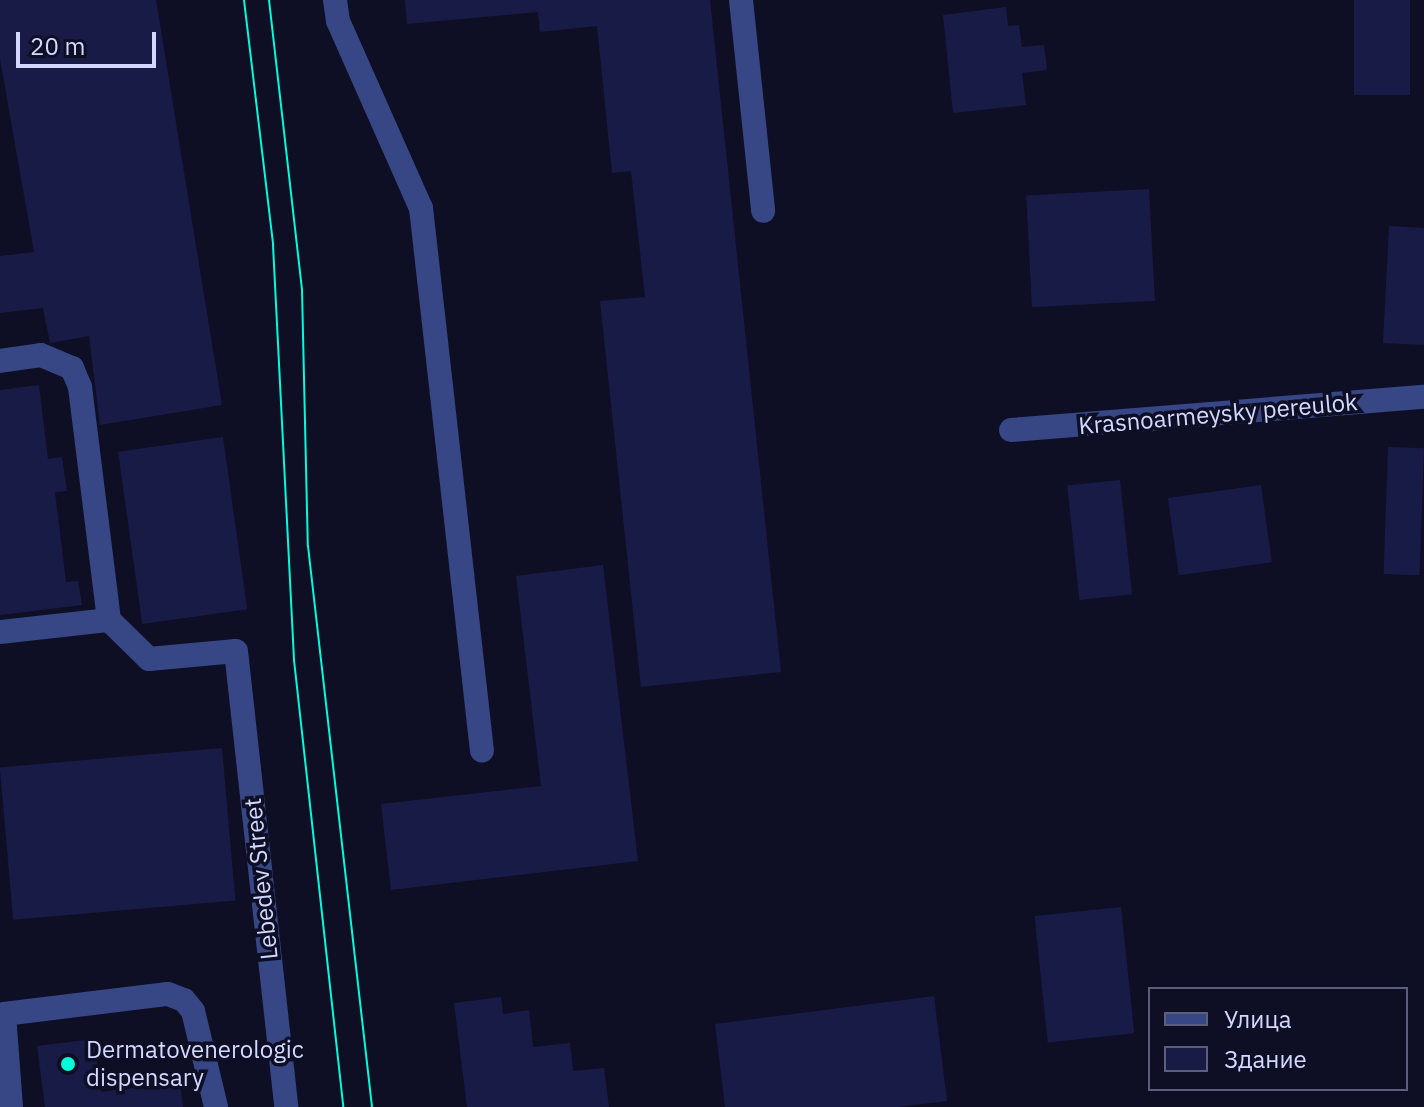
<!DOCTYPE html>
<html>
<head>
<meta charset="utf-8">
<style>
	body { margin:0 }
	#map { position:relative; width:1424px; height:1107px; overflow:hidden; background:#0e0f25; font-family:"IBM Plex Sans",sans-serif }
	div>[style] { position:absolute }
	[style*='--x'] { left:calc(var(--x)*1px); top:calc(var(--y)*1px); width:calc(var(--w)*1px); rotate:calc(var(--a)*1deg) }
	.building>* { inset:0; background:#191b47; transform-origin:0 0 }
	.minor>* { height:24px; margin:-12px; padding:0 12px; transform-origin:12px; border-radius:12px; background:#374786 }
	.tram>* { height:2px; margin:-1px; padding:0 1px; transform-origin:1px; border-radius:1px; background:#00fdda }
	.dots>* { width:22px; height:22px; translate:-50% -50%; box-sizing:border-box; border:4px solid #0e0f25; border-radius:50% }
	span { translate:-50% -50%; white-space:nowrap; text-align:center; line-height:1.15; -webkit-text-stroke:7px #0e0f25; paint-order:stroke }
	.street-label { font-size:24px; color:#d2d8ff }
	.poi-label { font-size:24px; color:#d2d8ff }
	.left { translate:0 -50%; text-align:left }
	.legend { position:absolute; left:1148px; top:987px; width:260px; height:104px; box-sizing:border-box; background:#0e0f25; border:2px solid #5c5f7c; margin:0; padding:10px 14px; list-style:none; font-size:24px; color:#d2d8ff }
	.legend li { display:flex; align-items:center; gap:16px; height:40px }
	.legend b { width:40px; border:2px solid #5c5f7c }
	.scale { position:absolute; left:16px; top:32px; width:140px; height:36px; box-sizing:border-box; border:4px solid #d2d8ff; border-top:0; padding-left:10px; font-size:24px; line-height:28px; white-space:nowrap; color:#d2d8ff; -webkit-text-stroke:6px #0e0f25; paint-order:stroke }
</style>
</head>
<body>
<div id="map">
	<div class="building">
		<i style="clip-path:polygon(0 0,156px 0,222px 405px,100px 425px,89px 336px,50px 343px,43px 308px,0 313px,0 256px,34px 252px,0 59px)"></i>
		<i style="clip-path:polygon(405px 0,710px 0,781px 672px,641px 687px,600px 301px,645px 297px,631px 171px,612px 173px,597px 26px,540px 32px,538px 12px,407px 24px)"></i>
		<i style="left:1354px;top:0;width:56px;height:95px"></i>
		<i style="clip-path:polygon(1006px 7px,1008px 26px,1019px 25px,1022px 47px,1044px 45px,1047px 70px,1022px 73px,1026px 105px,953px 113px,943px 15px)"></i>
		<i style="left:1149px;top:189px;width:112px;height:123px;rotate:87deg"></i>
		<i style="clip-path:polygon(1389px 226px,1424px 228px,1424px 345px,1383px 343px)"></i>
		<i style="clip-path:polygon(39px 385px,48px 459px,62px 457px,67px 491px,55px 492px,66px 582px,78px 581px,82px 605px,0 615px,0 390px)"></i>
		<i style="left:223px;top:437px;width:174px;height:106px;rotate:82deg"></i>
		<i style="left:1388px;top:447px;width:36px;height:127px;rotate:2deg"></i>
		<i style="left:1120px;top:480px;width:115px;height:53px;rotate:84deg"></i>
		<i style="left:1261px;top:485px;width:78px;height:94px;rotate:82deg"></i>
		<i style="clip-path:polygon(603px 565px,638px 861px,391px 890px,381px 804px,541px 786px,516px 576px)"></i>
		<i style="left:222px;top:748px;width:153px;height:223px;rotate:85deg"></i>
		<i style="left:1121px;top:907px;width:127px;height:87px;rotate:84deg"></i>
		<i style="clip-path:polygon(934px 996px,947px 1101px,898px 1107px,725px 1107px,715px 1024px)"></i>
		<i style="clip-path:polygon(501px 997px,503px 1014px,529px 1010px,533px 1047px,570px 1043px,573px 1071px,604px 1068px,609px 1107px,467px 1107px,454px 1003px)"></i>
		<i style="clip-path:polygon(94px 1039px,101px 1092px,180px 1082px,183px 1107px,45px 1107px,37px 1046px)"></i>
	</div>
	<div class="minor">
		<i style="--x:335;--y:0;--w:21;--a:82"></i>
		<i style="--x:338;--y:21;--w:205;--a:66.1"></i>
		<i style="--x:421;--y:208;--w:546;--a:83.59"></i>
		<i style="--x:741;--y:0;--w:212;--a:84"></i>
		<i style="--x:0;--y:361;--w:41;--a:-8.3"></i>
		<i style="--x:41;--y:355;--w:34;--a:23"></i>
		<i style="--x:72;--y:368;--w:21;--a:67"></i>
		<i style="--x:80;--y:387;--w:235;--a:82.9"></i>
		<i style="--x:109;--y:620;--w:56;--a:44.3"></i>
		<i style="--x:149;--y:659;--w:87;--a:-5.3"></i>
		<i style="--x:236;--y:651;--w:459;--a:83.7"></i>
		<i style="--x:1011;--y:430;--w:414;--a:-4.6"></i>
		<i style="--x:0;--y:632;--w:110;--a:-6.3"></i>
		<i style="--x:11;--y:1107;--w:93;--a:-94.3"></i>
		<i style="--x:4;--y:1014;--w:165;--a:-7"></i>
		<i style="--x:168;--y:994;--w:17;--a:21"></i>
		<i style="--x:184;--y:1000;--w:14;--a:51"></i>
		<i style="--x:193;--y:1011;--w:99;--a:76.5"></i>
	</div>
	<div class="tram">
		<i style="--x:244;--y:0;--w:247;--a:83.2"></i>
		<i style="--x:273;--y:245;--w:416;--a:87.1"></i>
		<i style="--x:294;--y:660;--w:450;--a:83.7"></i>
		<i style="--x:269;--y:0;--w:292;--a:83.5"></i>
		<i style="--x:302;--y:290;--w:256;--a:88.7"></i>
		<i style="--x:308;--y:546;--w:565;--a:83.49"></i>
	</div>
	<div class="dots">
		<i style="left:68px;top:1064px;background:#00fdda"></i>
	</div>
	<div class="street-label">
		<span style="left:1218px;top:414px;rotate:-5deg">Krasnoarmeysky pereulok</span>
		<span style="left:261px;top:879px;rotate:-96deg">Lebedev Street</span>
	</div>
	<div class="poi-label">
		<span class="left" style="left:86px;top:1064px">Dermatovenerologic<br>dispensary</span>
	</div>
	<ul class="legend">
	<li><b style="height:10px;background:#374786"></b>Улица</li>
	<li><b style="height:22px;background:#191b47"></b>Здание</li>
	</ul>
	<div class="scale">20 m</div>
</div>
</body>
</html>
